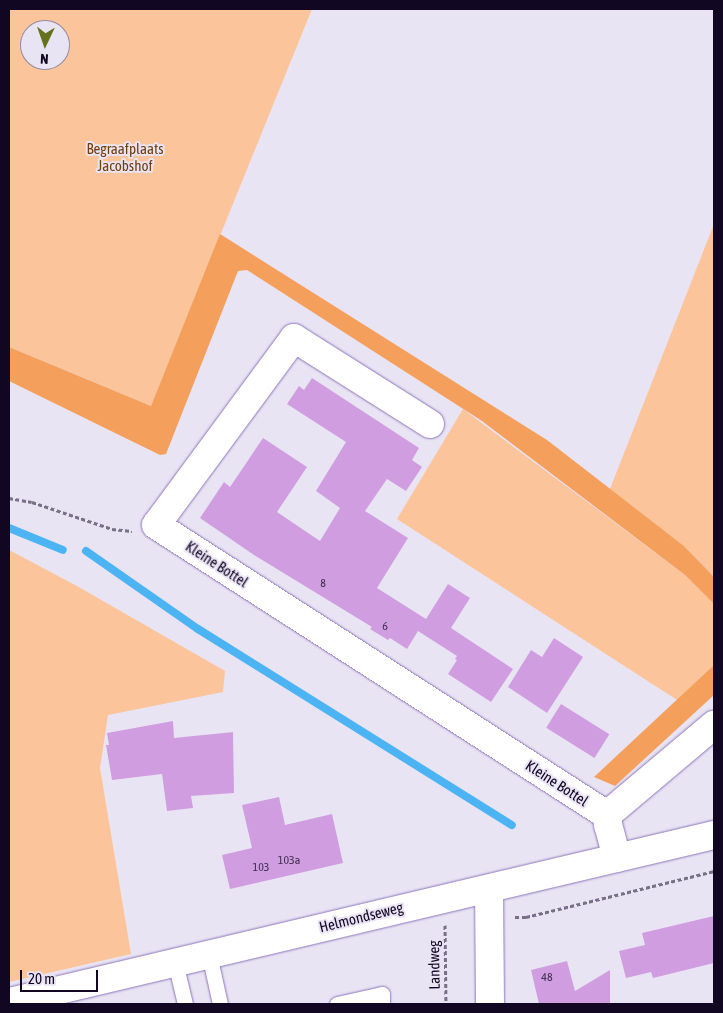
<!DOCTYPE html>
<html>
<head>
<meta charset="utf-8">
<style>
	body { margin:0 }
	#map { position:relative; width:723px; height:1013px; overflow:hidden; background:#e9e4f4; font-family:"Asap Condensed",sans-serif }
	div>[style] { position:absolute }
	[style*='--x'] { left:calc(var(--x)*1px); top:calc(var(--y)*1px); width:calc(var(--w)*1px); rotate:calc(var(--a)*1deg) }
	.green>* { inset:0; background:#fcc49a }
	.forest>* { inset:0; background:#f4a05c }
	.stream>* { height:8px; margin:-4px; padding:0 4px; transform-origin:4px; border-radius:4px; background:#4cb4f2 }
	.building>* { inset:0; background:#d09ee0; transform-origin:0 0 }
	.path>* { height:3px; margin-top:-1.5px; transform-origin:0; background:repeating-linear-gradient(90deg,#787086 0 4px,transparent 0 6.5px) }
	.roads { filter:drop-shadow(0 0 1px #8d76bc) drop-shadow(0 0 1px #8d76bc) }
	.service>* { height:15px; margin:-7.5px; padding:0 7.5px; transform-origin:7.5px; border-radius:7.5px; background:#fff }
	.minor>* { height:28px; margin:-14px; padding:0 14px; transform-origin:14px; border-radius:14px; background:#fff }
	.tertiary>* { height:28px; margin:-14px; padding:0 14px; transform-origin:14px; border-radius:14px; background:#fff }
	span { translate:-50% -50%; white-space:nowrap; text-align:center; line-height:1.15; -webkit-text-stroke:4px #e9e4f4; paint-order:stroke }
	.number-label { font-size:12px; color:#412d52 }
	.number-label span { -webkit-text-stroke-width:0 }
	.park-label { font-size:15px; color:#733e08 }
	.street-label { font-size:15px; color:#110722 }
	.frame { position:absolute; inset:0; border:10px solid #110722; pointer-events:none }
	.north { position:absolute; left:20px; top:20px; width:50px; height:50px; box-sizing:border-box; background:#e9e4f4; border:1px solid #938ca0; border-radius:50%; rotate:183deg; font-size:14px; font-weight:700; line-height:20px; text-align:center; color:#110722 }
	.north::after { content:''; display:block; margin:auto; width:18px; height:22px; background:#65721d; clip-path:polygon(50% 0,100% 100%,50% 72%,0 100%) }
	.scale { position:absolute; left:20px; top:970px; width:78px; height:22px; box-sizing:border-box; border:2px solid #110722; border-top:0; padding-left:6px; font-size:15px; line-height:18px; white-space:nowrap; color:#110722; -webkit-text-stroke:4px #e9e4f4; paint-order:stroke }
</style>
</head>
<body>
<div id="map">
	<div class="green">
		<i style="clip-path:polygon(evenodd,9px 9px,312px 9px,151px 406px,9px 347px,9px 9px,30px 30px,60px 30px,60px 60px,30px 60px,30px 30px)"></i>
		<i style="clip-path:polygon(714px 224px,714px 577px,684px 546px,610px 489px)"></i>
		<i style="clip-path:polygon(463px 409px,685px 575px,714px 604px,714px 665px,677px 700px,397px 519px)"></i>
		<i style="clip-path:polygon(9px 550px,77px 586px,225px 671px,223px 692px,108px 715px,100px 768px,131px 954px,9px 982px)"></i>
	</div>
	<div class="forest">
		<i style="clip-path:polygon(220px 234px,547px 440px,684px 546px,714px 577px,714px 604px,685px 575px,482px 421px,247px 270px,238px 271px,166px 454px,160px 455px,9px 381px,9px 347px,151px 406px)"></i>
		<i style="clip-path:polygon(714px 665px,714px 695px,615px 786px,594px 777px)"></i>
	</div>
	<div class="stream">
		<i style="--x:9;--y:528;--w:58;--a:22.2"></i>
		<i style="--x:86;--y:551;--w:136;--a:34.9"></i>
		<i style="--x:198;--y:629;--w:370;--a:32"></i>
	</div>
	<div class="building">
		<i style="clip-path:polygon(312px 378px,419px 448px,412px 460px,422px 467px,406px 491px,387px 479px,365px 511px,408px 538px,377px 588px,426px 619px,448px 584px,470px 598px,451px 628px,513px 669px,491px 702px,448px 674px,457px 660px,455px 659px,457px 656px,418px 631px,407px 649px,390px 638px,388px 640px,370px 629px,372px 627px,254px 555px,200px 518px,224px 482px,230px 487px,263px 438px,307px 467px,277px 512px,320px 541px,340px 508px,316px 491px,346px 442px,287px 404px,299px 386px,304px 390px)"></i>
		<i style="clip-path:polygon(554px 638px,583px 657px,547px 713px,508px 687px,531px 650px,542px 657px)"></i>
		<i style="left:561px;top:704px;width:57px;height:28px;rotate:32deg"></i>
		<i style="clip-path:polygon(173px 721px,174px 738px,233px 732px,234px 793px,191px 796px,193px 808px,167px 811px,162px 774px,112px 780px,106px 745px,109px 745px,107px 733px)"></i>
		<i style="clip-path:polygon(279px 797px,285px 825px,332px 814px,343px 863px,230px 889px,222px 855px,252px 848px,242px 805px)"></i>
		<i style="clip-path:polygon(714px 916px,714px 963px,653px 978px,651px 972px,626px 978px,619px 951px,645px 945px,642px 933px)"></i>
		<i style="clip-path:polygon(567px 961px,575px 991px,610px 970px,610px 1004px,539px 1004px,531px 970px)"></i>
	</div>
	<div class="path">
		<i style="--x:9;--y:498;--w:23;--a:10"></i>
		<i style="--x:32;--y:502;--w:84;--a:18.6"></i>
		<i style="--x:112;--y:529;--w:20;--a:6"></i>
		<i style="--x:515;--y:917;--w:11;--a:0"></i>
		<i style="--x:526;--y:917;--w:194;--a:-13.7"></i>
		<i style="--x:445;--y:925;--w:79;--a:89.3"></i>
	</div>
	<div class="roads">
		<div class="service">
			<i style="--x:209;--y:954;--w:51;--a:77.6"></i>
			<i style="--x:175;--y:962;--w:43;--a:76.6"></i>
			<i style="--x:337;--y:1004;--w:46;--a:-12.5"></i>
			<i style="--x:382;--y:994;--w:10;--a:90"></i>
		</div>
		<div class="minor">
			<i style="--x:430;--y:424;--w:161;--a:-147.7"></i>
			<i style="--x:294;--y:338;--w:232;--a:126.4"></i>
			<i style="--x:156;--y:525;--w:536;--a:32.74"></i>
			<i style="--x:617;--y:858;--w:34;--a:-105"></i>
			<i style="--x:608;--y:825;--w:10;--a:-96"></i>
			<i style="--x:607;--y:815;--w:140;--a:-40.1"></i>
			<i style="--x:489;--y:889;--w:115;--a:89.5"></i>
		</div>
		<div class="tertiary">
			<i style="--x:9;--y:1002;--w:725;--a:-13.33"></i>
		</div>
	</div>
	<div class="number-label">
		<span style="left:323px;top:584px">8</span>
		<span style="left:385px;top:627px">6</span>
		<span style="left:289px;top:861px">103a</span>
		<span style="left:261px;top:868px">103</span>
		<span style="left:547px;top:978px">48</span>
	</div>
	<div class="park-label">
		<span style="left:125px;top:157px">Begraafplaats<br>Jacobshof</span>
	</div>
	<div class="street-label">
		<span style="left:217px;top:564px;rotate:33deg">Kleine Bottel</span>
		<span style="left:557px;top:783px;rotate:33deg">Kleine Bottel</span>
		<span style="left:361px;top:917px;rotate:-14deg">Helmondseweg</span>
		<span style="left:434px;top:965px;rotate:-91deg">Landweg</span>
	</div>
	<div class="frame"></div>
	<div class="north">N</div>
	<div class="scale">20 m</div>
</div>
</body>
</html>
